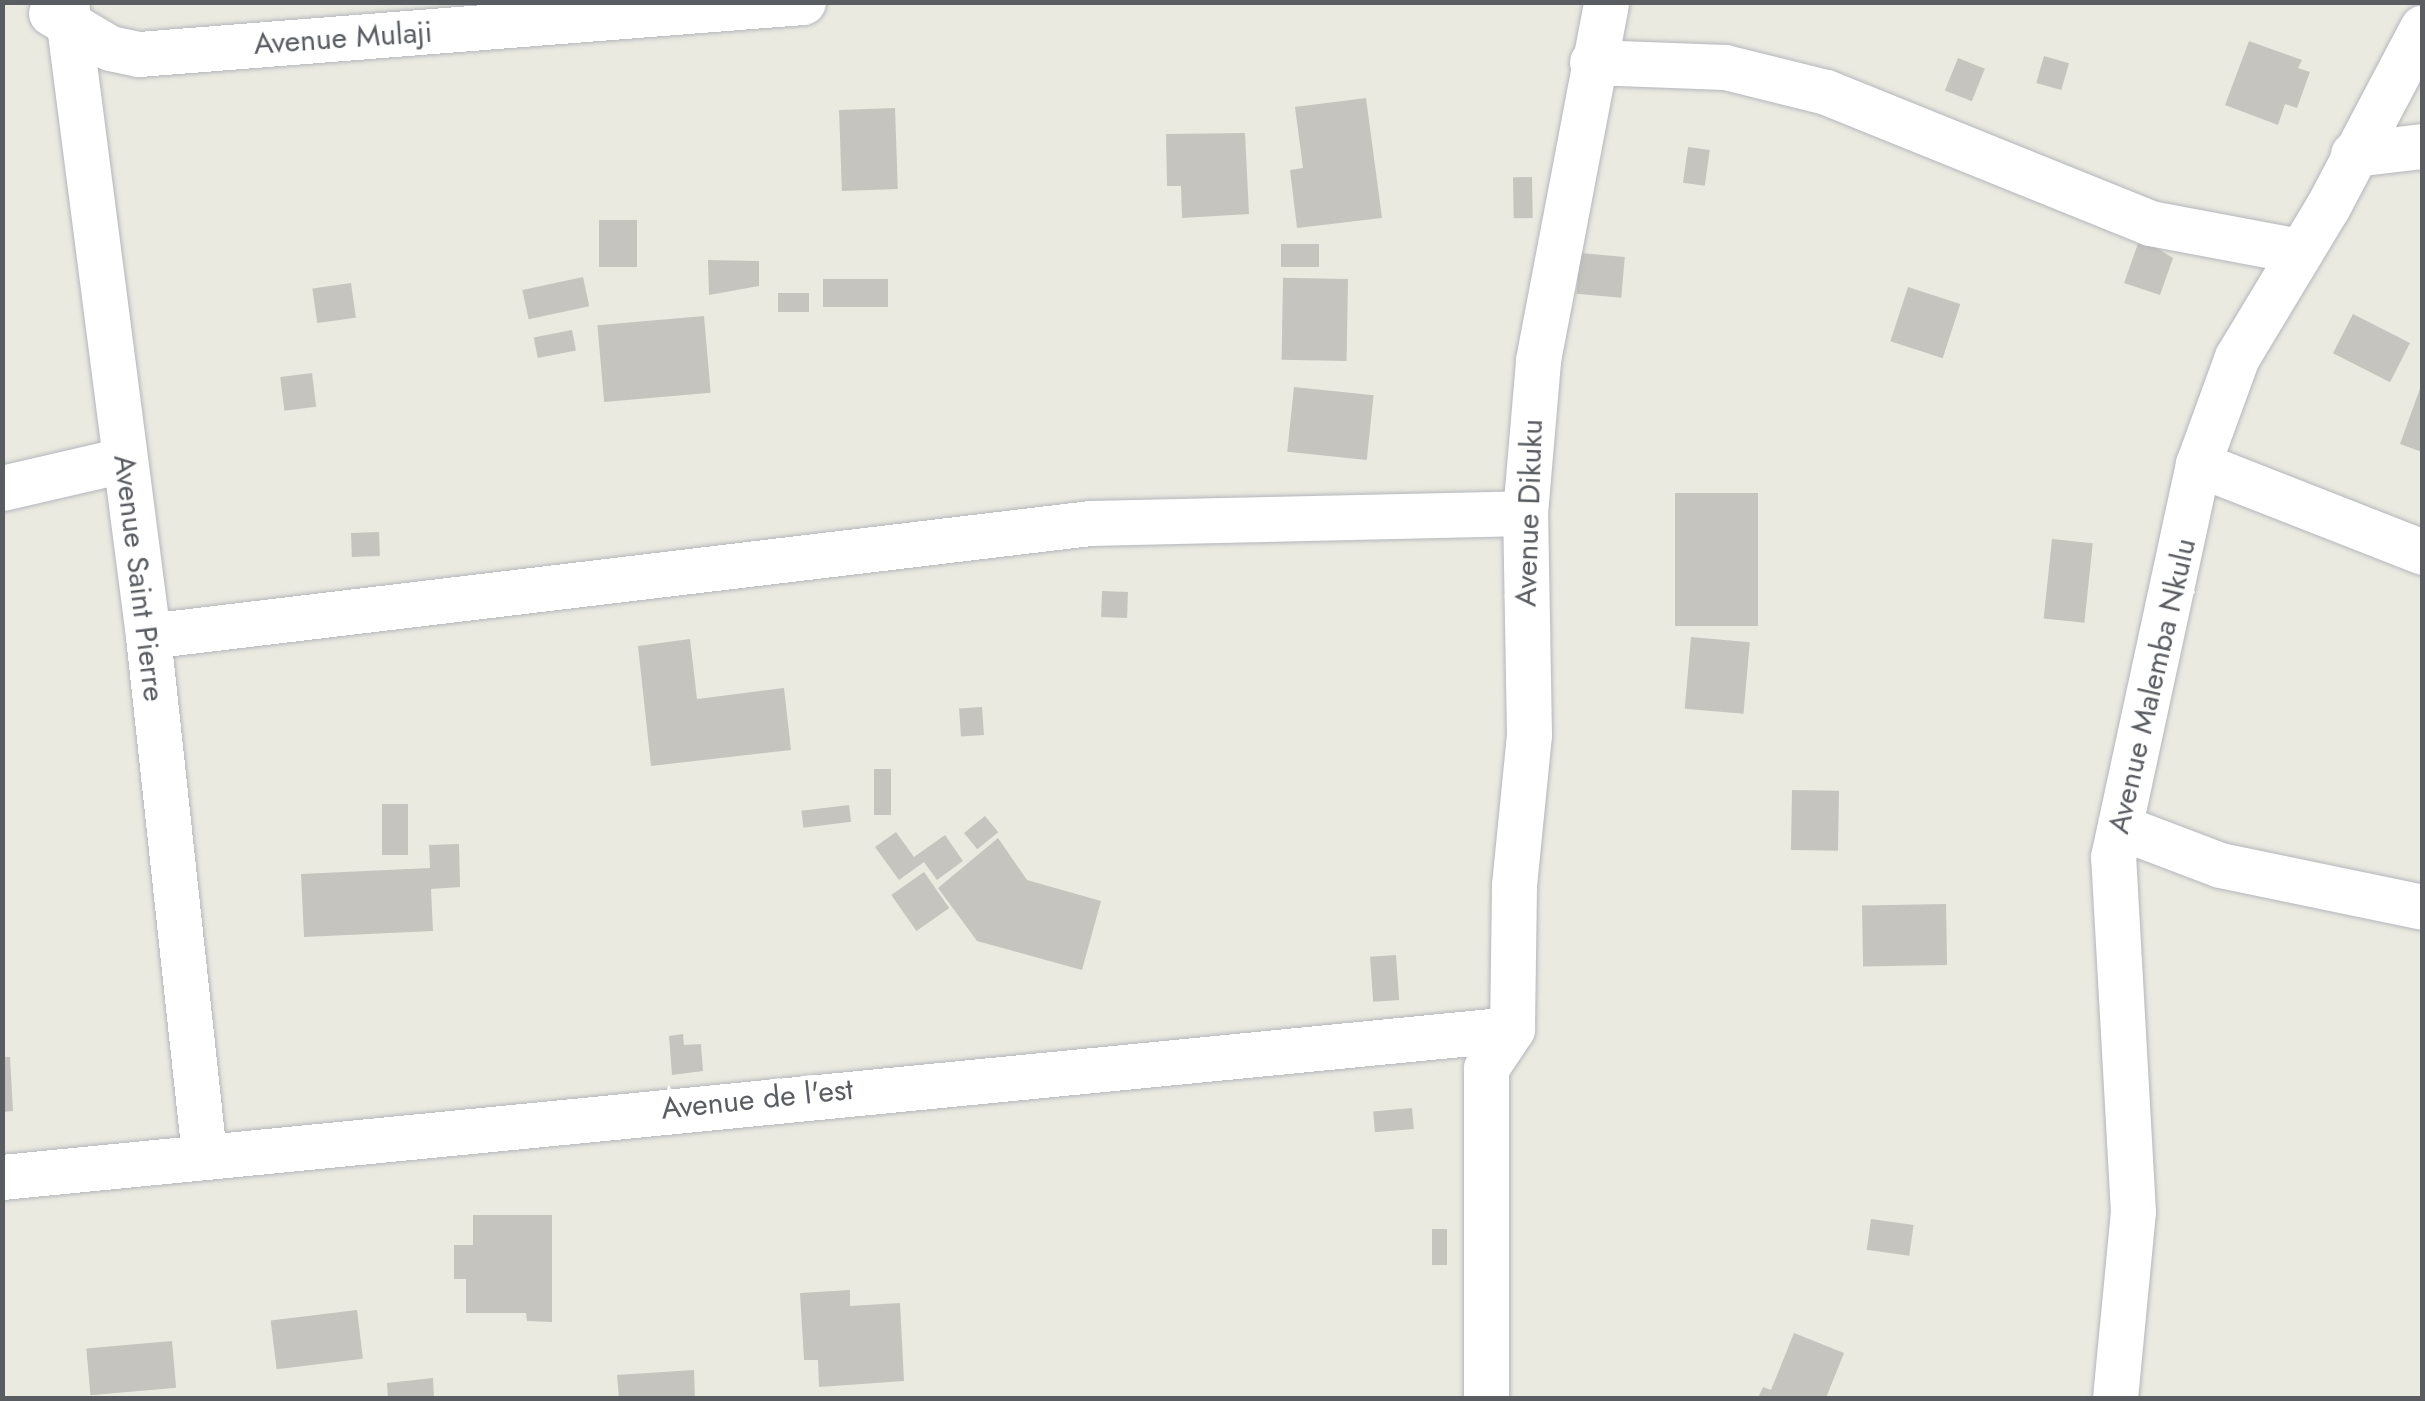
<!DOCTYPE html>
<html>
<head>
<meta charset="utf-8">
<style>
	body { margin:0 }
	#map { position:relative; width:2425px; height:1401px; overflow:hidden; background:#ebeae1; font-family:Jost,sans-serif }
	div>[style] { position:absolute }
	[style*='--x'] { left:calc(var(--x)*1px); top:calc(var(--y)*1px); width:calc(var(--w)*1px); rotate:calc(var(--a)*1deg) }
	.building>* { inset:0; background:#c6c4be; transform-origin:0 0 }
	.roads { filter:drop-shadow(0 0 2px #b3b6bb) drop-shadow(0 0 2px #b3b6bb) }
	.minor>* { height:45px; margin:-22.5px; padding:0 22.5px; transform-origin:22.5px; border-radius:22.5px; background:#fff }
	span { translate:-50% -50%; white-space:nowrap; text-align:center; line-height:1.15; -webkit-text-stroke:9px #fff; paint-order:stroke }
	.street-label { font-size:30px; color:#595c61 }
	.frame { position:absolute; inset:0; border:5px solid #595c61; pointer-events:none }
</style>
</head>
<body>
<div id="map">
	<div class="building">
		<i style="clip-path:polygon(2249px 41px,2302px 60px,2298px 68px,2310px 72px,2297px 108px,2285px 104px,2278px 125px,2225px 105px)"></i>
		<i style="left:2044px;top:56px;width:26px;height:28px;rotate:16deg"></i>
		<i style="left:1958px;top:58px;width:29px;height:35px;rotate:22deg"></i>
		<i style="clip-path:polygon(1366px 98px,1382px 218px,1297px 228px,1290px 170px,1303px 168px,1295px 107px)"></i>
		<i style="left:895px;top:108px;width:81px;height:56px;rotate:88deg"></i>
		<i style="clip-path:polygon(1245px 133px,1249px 214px,1182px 218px,1181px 186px,1167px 186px,1166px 134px)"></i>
		<i style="left:1688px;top:147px;width:22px;height:36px;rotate:8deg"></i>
		<i style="left:1532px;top:177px;width:41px;height:19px;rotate:89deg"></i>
		<i style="left:599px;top:220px;width:38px;height:47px"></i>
		<i style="clip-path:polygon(2140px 238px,2173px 258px,2160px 295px,2124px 283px)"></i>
		<i style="left:1281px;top:244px;width:38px;height:23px"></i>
		<i style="left:1580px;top:253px;width:45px;height:41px;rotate:5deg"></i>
		<i style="clip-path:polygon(708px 260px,759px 261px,759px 286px,709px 295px)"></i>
		<i style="left:583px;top:277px;width:30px;height:62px;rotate:78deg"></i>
		<i style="left:888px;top:279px;width:28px;height:65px;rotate:90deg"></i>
		<i style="left:1348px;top:279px;width:82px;height:65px;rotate:91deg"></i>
		<i style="left:351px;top:283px;width:35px;height:39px;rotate:82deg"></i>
		<i style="left:1908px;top:287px;width:55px;height:57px;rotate:18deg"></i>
		<i style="left:778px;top:293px;width:31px;height:19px"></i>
		<i style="left:2353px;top:314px;width:64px;height:44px;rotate:27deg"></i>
		<i style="left:704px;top:316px;width:77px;height:107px;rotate:85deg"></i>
		<i style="left:572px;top:330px;width:21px;height:39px;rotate:79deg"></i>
		<i style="left:312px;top:373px;width:34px;height:32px;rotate:83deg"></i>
		<i style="clip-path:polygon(2422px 383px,2422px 452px,2400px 444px)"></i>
		<i style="left:1294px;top:387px;width:80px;height:65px;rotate:6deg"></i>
		<i style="left:1675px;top:493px;width:83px;height:133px"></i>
		<i style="left:379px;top:532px;width:24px;height:28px;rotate:88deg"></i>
		<i style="left:2052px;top:539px;width:41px;height:80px;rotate:6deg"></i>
		<i style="left:1102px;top:591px;width:26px;height:26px;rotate:2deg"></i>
		<i style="left:1691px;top:637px;width:59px;height:72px;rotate:5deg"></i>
		<i style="clip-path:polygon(690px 639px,697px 699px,784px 688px,791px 750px,651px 766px,638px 646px)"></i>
		<i style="left:982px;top:707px;width:28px;height:23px;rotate:86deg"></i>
		<i style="left:874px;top:769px;width:17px;height:46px"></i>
		<i style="left:1792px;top:790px;width:47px;height:60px;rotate:1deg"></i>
		<i style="left:408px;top:804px;width:51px;height:26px;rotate:90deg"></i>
		<i style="left:849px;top:805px;width:17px;height:48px;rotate:83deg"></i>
		<i style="left:985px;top:816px;width:21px;height:27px;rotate:51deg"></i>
		<i style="clip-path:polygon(896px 832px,914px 857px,945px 835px,963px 861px,937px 880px,924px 862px,899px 880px,875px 847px)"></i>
		<i style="clip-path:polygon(998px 838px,1027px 880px,1101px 901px,1082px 970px,977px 941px,938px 888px)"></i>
		<i style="clip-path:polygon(459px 844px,460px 887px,431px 889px,433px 931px,304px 937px,301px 874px,430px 868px,429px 845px)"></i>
		<i style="left:924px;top:872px;width:44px;height:40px;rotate:55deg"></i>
		<i style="left:1946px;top:904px;width:61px;height:84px;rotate:89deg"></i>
		<i style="left:1396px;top:955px;width:45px;height:26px;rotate:86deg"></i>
		<i style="clip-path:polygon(683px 1034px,684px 1045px,701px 1044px,703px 1071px,672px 1075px,669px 1036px)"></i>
		<i style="clip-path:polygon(2px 1057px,10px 1057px,13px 1111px,2px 1112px)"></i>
		<i style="left:1412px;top:1108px;width:21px;height:39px;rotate:85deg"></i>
		<i style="clip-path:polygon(473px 1215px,552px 1215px,552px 1322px,527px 1321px,526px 1313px,466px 1313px,466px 1279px,454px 1279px,454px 1245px,473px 1245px)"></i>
		<i style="left:1871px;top:1219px;width:43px;height:31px;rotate:8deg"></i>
		<i style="left:1432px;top:1229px;width:15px;height:36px"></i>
		<i style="clip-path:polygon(850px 1290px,850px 1306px,900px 1303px,904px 1381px,819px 1387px,818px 1360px,804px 1360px,800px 1293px)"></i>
		<i style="left:357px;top:1310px;width:49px;height:87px;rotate:83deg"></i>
		<i style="clip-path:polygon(1794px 1333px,1844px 1353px,1826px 1398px,1758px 1398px,1763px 1387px,1771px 1390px)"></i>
		<i style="left:172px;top:1341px;width:47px;height:86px;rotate:85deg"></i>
		<i style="clip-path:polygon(694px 1370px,695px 1398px,619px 1398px,617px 1375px)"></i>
		<i style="clip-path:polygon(433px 1378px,434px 1398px,388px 1398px,387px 1383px)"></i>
	</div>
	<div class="roads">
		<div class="minor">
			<i style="--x:66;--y:2;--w:639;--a:82.63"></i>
			<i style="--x:148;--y:636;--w:522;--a:83.84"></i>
			<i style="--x:51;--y:13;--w:69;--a:30.7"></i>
			<i style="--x:110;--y:48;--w:30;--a:12"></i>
			<i style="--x:139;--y:54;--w:666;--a:-4.48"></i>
			<i style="--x:1592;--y:62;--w:133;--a:2.2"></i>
			<i style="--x:1725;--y:67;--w:104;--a:13.9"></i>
			<i style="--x:1826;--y:92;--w:349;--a:22"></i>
			<i style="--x:2150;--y:223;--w:153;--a:10.6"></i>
			<i style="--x:2353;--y:154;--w:69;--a:-6.6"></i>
			<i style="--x:2198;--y:464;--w:241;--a:21.4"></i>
			<i style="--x:2;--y:488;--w:124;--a:-13"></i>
			<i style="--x:148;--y:636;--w:949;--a:-6.84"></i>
			<i style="--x:1090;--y:523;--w:435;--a:-1.3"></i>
			<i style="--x:2120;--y:827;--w:107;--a:20.8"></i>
			<i style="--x:2220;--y:865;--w:206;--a:11.7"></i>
			<i style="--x:1512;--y:1029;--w:144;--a:-89.2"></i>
			<i style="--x:1514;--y:885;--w:151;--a:-84.3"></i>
			<i style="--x:1529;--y:735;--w:222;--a:-91"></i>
			<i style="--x:1525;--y:513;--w:154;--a:-85.1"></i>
			<i style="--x:1538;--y:360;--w:364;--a:-79.2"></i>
			<i style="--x:2;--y:1177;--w:1517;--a:-5.6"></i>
			<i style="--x:1486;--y:1398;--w:330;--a:-90"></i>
			<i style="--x:1486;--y:1068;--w:47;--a:-56.3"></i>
			<i style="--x:2115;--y:1398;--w:187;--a:-84.5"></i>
			<i style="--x:2133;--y:1212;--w:356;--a:-93.2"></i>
			<i style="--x:2113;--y:857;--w:402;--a:-77.8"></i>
			<i style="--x:2198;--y:464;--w:114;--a:-70"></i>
			<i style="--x:2237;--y:357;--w:174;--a:-58.9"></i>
			<i style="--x:2327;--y:208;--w:204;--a:-62.2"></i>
		</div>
	</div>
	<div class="street-label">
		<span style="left:343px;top:38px;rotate:-4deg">Avenue Mulaji</span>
		<span style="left:1529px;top:513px;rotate:-88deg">Avenue Dikuku</span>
		<span style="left:139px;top:578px;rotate:83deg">Avenue Saint Pierre</span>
		<span style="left:2152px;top:686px;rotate:-77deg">Avenue Malemba Nkulu</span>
		<span style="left:757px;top:1099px;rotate:-6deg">Avenue de l'est</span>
	</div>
	<div class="frame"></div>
</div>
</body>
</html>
